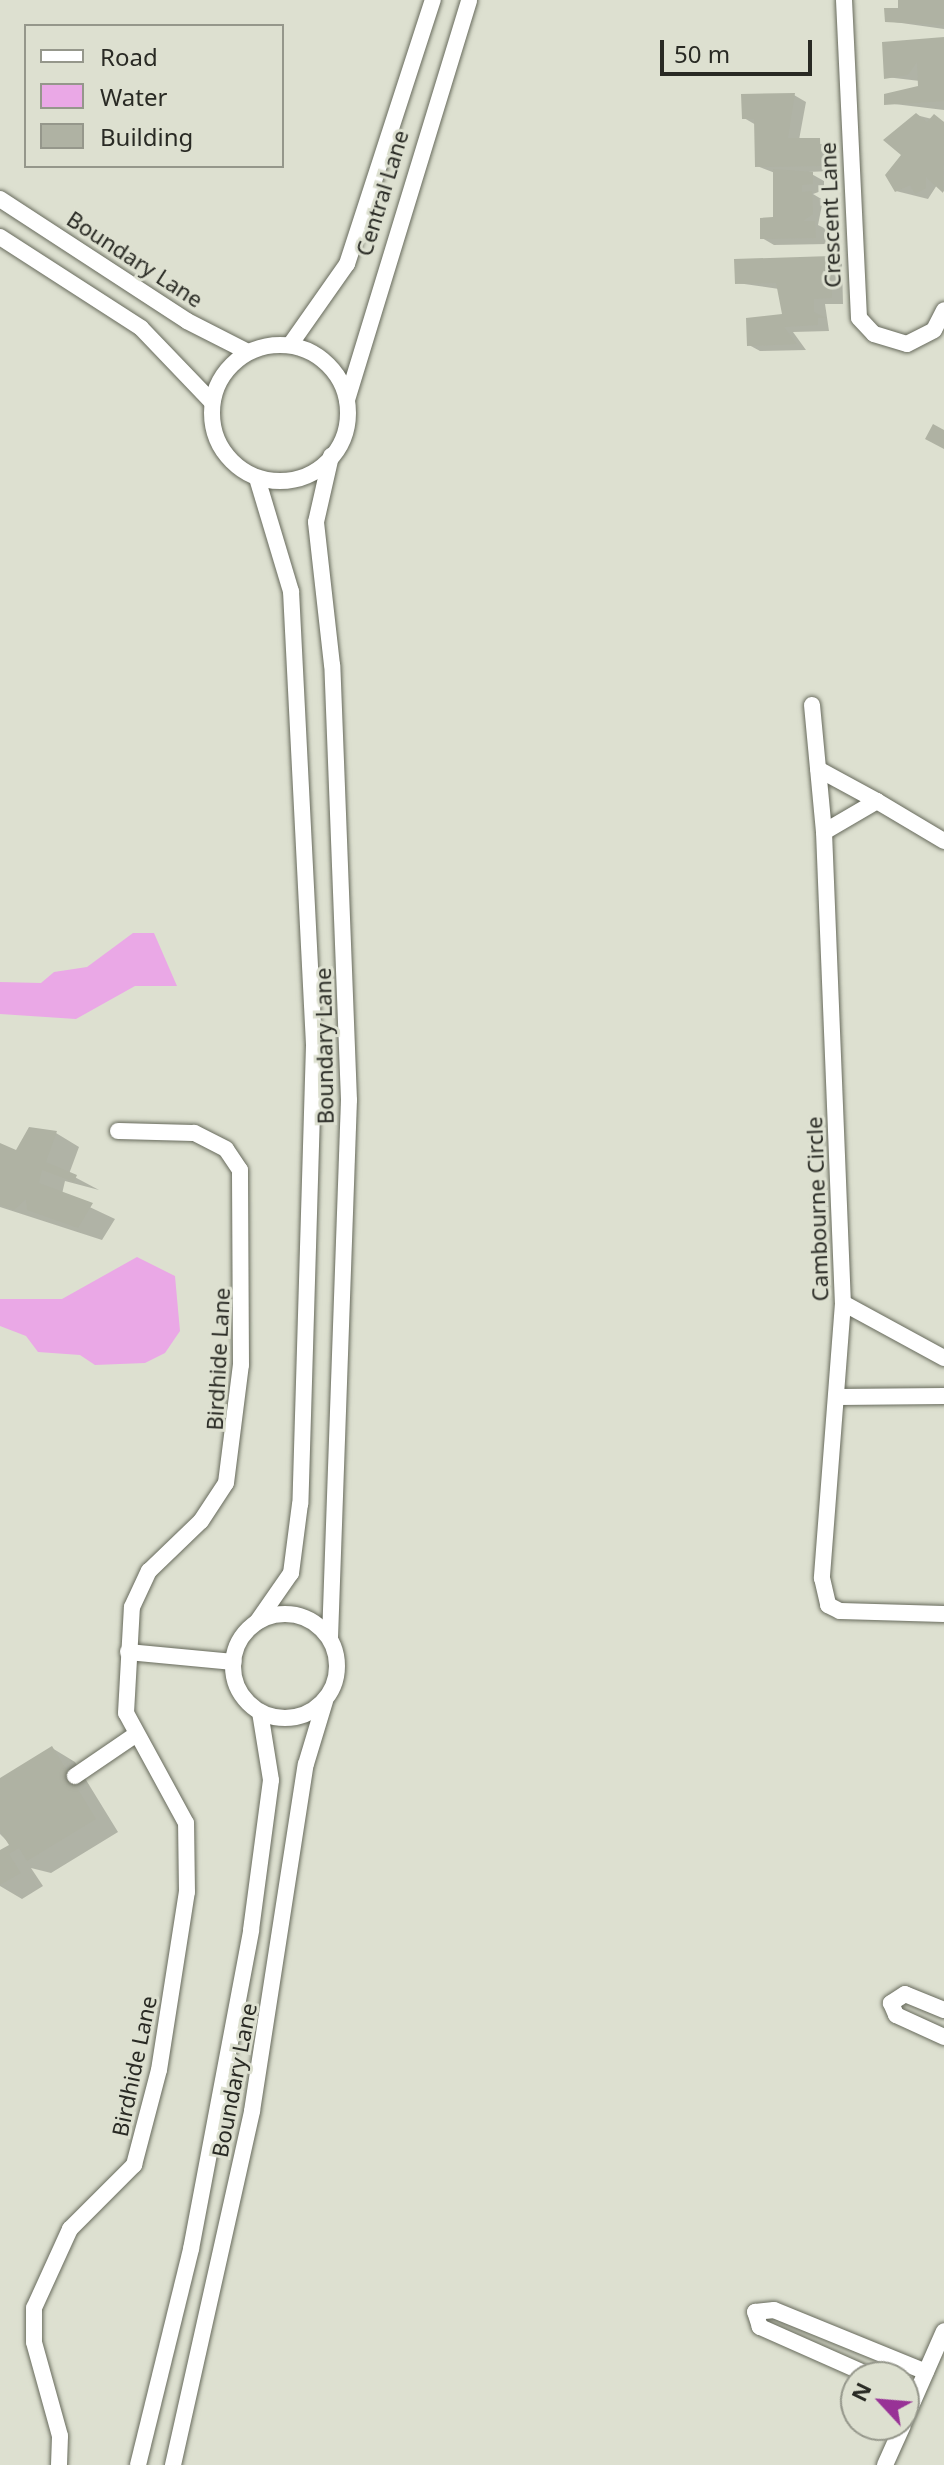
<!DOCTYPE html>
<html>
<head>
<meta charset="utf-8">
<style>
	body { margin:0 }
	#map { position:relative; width:944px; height:2465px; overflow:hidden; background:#dde0d0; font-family:"Noto Sans",sans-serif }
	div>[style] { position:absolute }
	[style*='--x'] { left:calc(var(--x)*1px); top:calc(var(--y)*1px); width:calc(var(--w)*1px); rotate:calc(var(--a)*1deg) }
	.water>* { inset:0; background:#eaa8e6 }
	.shadow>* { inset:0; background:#0003 }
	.building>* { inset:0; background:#afb2a3 }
	.roads { filter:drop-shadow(0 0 2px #676a5c) drop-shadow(0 0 2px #676a5c) }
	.minor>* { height:16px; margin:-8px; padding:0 8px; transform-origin:8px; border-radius:8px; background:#fff }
	.minor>.ring { margin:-8px; padding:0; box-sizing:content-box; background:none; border:16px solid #fff; border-radius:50% }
	span { translate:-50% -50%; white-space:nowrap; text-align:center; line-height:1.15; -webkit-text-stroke:6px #dde0d0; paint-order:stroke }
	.street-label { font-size:22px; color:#292a24 }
	.legend { position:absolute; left:24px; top:24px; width:260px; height:144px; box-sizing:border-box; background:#dde0d0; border:2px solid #95978b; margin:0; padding:10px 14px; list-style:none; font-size:24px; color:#292a24 }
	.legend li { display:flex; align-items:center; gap:16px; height:40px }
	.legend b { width:40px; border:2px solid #95978b }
	.north { position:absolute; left:840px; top:2361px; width:80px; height:80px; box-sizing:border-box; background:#dde0d0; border:2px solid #95978b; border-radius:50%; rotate:296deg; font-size:22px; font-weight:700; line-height:32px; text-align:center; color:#292a24 }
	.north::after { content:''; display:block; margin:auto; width:28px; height:36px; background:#983296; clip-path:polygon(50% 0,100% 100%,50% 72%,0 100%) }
	.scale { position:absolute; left:660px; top:40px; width:152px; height:36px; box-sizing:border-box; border:4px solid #292a24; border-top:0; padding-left:10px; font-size:24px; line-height:28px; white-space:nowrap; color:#292a24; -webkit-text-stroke:6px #dde0d0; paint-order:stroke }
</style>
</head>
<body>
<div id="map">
	<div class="water">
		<i style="clip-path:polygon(133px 933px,154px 933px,177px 986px,135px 986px,76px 1019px,0 1014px,0 982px,41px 983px,54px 972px,87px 967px)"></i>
		<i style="clip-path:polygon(137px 1257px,175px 1276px,180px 1331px,165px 1353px,145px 1363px,95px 1365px,80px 1355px,38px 1352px,26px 1336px,0 1326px,0 1299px,62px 1299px)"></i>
	</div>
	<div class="shadow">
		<i style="clip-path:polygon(900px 0,944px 0,944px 29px,887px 21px,900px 10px)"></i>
		<i style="clip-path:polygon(944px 39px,944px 110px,886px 103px,920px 87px,920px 81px,886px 77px)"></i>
		<i style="clip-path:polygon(794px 95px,806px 102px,799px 140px,831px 146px,831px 171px,808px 172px,824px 181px,824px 190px,813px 194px,823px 200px,818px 225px,826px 229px,827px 244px,774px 245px,762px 238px,775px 219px,775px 173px,757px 166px,756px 125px,744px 118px)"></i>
		<i style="clip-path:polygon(916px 115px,944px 122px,944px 192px,937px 185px,928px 199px,896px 191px)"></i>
		<i style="clip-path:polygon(830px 258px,842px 264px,843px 304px,825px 304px,829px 331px,793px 332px,806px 350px,760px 351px,749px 345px,784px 316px,779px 289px,737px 283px)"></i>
		<i style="clip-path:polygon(56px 1133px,79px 1147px,69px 1174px,99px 1190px,65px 1181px,62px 1194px,115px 1219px,102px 1240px,0 1207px,0 1148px,17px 1152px)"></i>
		<i style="clip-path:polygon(52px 1748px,75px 1762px,118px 1832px,51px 1873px,31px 1868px,43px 1886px,22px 1899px,0 1886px,0 1853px,12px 1846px,0 1834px,0 1780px)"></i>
	</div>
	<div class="building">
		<i style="clip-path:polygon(898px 0,944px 0,944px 25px,885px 22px,884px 8px,898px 8px)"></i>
		<i style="clip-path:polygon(944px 37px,944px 101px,884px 105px,884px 94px,918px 86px,917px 62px,908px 75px,884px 79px,882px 42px)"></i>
		<i style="clip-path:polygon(795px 93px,788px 138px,820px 138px,821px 166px,755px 167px,754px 119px,742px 119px,741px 94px)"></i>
		<i style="clip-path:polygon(916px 113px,927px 122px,934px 114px,944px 122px,943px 193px,926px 177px,926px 188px,915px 194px,910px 185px,895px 192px,885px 175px,901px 155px,883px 140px)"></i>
		<i style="clip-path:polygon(773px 169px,813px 172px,813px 184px,802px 185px,802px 192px,812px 191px,813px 214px,803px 221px,815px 221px,816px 238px,760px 239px,760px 218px,773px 217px)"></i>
		<i style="clip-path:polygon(831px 256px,832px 298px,814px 299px,814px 312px,826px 318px,818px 318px,818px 325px,784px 327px,797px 344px,747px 346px,746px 318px,782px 314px,776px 283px,735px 284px,734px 259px)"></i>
		<i style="clip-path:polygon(933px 424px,944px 430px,944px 449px,925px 439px)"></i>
		<i style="clip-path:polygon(29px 1127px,57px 1131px,46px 1162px,77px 1175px,74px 1182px,42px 1170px,39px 1183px,93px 1203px,78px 1228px,27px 1210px,26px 1199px,14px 1210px,0 1205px,0 1143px,16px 1150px)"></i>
		<i style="clip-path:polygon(52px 1746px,96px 1819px,27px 1861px,19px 1848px,9px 1854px,21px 1873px,0 1885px,0 1850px,9px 1845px,0 1831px,0 1778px)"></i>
	</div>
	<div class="roads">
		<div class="minor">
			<i style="--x:844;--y:0;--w:318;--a:87.3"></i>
			<i style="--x:859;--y:318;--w:22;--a:47"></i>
			<i style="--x:874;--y:334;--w:34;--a:17"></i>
			<i style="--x:907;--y:344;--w:30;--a:-27"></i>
			<i style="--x:934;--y:330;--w:22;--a:-63"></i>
			<i style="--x:0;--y:199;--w:223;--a:33.1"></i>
			<i style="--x:187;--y:321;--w:68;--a:26.9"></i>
			<i style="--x:0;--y:237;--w:168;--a:32.8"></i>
			<i style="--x:141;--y:328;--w:103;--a:46.2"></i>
			<i style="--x:290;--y:345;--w:99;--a:-54.9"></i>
			<i style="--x:347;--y:264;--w:278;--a:-72"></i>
			<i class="ring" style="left:212px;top:345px;width:120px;height:120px"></i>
			<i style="--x:347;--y:400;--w:418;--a:-73"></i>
			<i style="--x:257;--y:478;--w:118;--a:73.3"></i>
			<i style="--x:291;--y:591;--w:455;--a:87.1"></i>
			<i style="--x:314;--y:1045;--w:459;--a:91.7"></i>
			<i style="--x:300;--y:1504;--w:70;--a:97.4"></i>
			<i style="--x:291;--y:1573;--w:60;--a:124.8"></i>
			<i style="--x:812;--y:705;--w:128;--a:84.6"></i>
			<i style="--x:818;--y:769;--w:67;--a:28.5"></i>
			<i style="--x:944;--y:841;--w:78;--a:-149.2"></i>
			<i style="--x:877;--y:801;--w:61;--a:149.7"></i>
			<i style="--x:824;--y:832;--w:471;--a:87.7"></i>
			<i style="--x:843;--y:1303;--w:276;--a:94.4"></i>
			<i style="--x:822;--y:1578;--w:28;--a:77"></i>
			<i style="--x:828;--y:1605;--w:13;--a:27"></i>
			<i style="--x:840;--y:1611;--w:104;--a:1.7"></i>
			<i style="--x:843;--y:1303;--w:115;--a:28.6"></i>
			<i style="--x:839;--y:1397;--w:105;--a:-0.5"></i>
			<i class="ring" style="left:233px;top:1614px;width:88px;height:88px"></i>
			<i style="--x:330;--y:1638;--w:538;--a:-87.98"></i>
			<i style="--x:349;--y:1100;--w:435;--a:-92.2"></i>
			<i style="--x:332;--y:665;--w:144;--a:-96.4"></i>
			<i style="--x:316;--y:522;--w:68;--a:-77.2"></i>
			<i style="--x:128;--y:1652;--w:106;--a:5.4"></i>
			<i style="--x:75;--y:1776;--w:73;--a:-34.3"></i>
			<i style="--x:944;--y:2010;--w:42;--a:-157.7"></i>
			<i style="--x:905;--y:1994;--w:17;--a:147"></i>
			<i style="--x:891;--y:2003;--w:13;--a:67"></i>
			<i style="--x:896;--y:2015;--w:53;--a:24.6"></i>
			<i style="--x:873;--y:2377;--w:124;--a:-156.1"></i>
			<i style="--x:760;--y:2327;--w:16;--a:-108"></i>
			<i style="--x:755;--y:2312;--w:19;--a:-6"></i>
			<i style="--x:774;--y:2310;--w:164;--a:22.2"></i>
			<i style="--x:904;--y:2422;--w:99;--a:-66.3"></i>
			<i style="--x:59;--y:2465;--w:29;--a:-88"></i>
			<i style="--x:60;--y:2436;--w:98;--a:-105.5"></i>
			<i style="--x:34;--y:2342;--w:34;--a:-90"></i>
			<i style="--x:34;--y:2308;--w:87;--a:-65.5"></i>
			<i style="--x:70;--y:2229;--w:91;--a:-45"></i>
			<i style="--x:134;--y:2165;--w:98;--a:-75.3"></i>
			<i style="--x:159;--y:2070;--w:180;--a:-81.1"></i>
			<i style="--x:187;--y:1892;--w:69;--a:-90.8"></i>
			<i style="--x:186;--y:1823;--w:125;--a:-118.6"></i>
			<i style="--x:126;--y:1713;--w:106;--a:-86.8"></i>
			<i style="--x:132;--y:1607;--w:40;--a:-65"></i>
			<i style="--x:149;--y:1571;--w:72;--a:-43.9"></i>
			<i style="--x:201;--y:1521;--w:45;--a:-56.7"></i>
			<i style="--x:226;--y:1483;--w:119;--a:-82.8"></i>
			<i style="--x:241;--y:1365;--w:195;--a:-90.3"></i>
			<i style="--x:240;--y:1170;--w:25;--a:-124"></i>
			<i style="--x:226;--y:1149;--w:36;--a:-153"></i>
			<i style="--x:194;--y:1133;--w:76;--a:-178.5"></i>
			<i style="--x:138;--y:2465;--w:222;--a:-76.2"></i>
			<i style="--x:191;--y:2249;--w:325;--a:-79.3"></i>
			<i style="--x:251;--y:1930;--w:151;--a:-82.4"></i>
			<i style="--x:271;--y:1780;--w:69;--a:-99.2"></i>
			<i style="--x:173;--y:2465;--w:363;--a:-77.4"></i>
			<i style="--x:252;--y:2111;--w:351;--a:-81.2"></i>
			<i style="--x:306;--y:1764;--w:66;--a:-73.2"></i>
			<i style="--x:885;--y:2465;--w:44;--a:-65.8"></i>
		</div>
	</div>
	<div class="street-label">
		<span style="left:382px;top:193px;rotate:-73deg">Central Lane</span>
		<span style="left:830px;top:215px;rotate:-92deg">Crescent Lane</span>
		<span style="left:135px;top:259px;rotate:33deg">Boundary Lane</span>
		<span style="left:324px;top:1046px;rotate:-91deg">Boundary Lane</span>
		<span style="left:817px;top:1209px;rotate:-92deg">Cambourne Circle</span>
		<span style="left:218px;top:1359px;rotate:-87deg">Birdhide Lane</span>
		<span style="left:134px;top:2066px;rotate:-78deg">Birdhide Lane</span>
		<span style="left:234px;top:2080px;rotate:-79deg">Boundary Lane</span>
	</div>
	<ul class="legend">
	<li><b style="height:10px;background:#fff"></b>Road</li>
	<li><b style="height:22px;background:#eaa8e6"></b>Water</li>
	<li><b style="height:22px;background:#afb2a3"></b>Building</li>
	</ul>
	<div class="north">N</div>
	<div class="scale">50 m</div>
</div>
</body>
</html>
